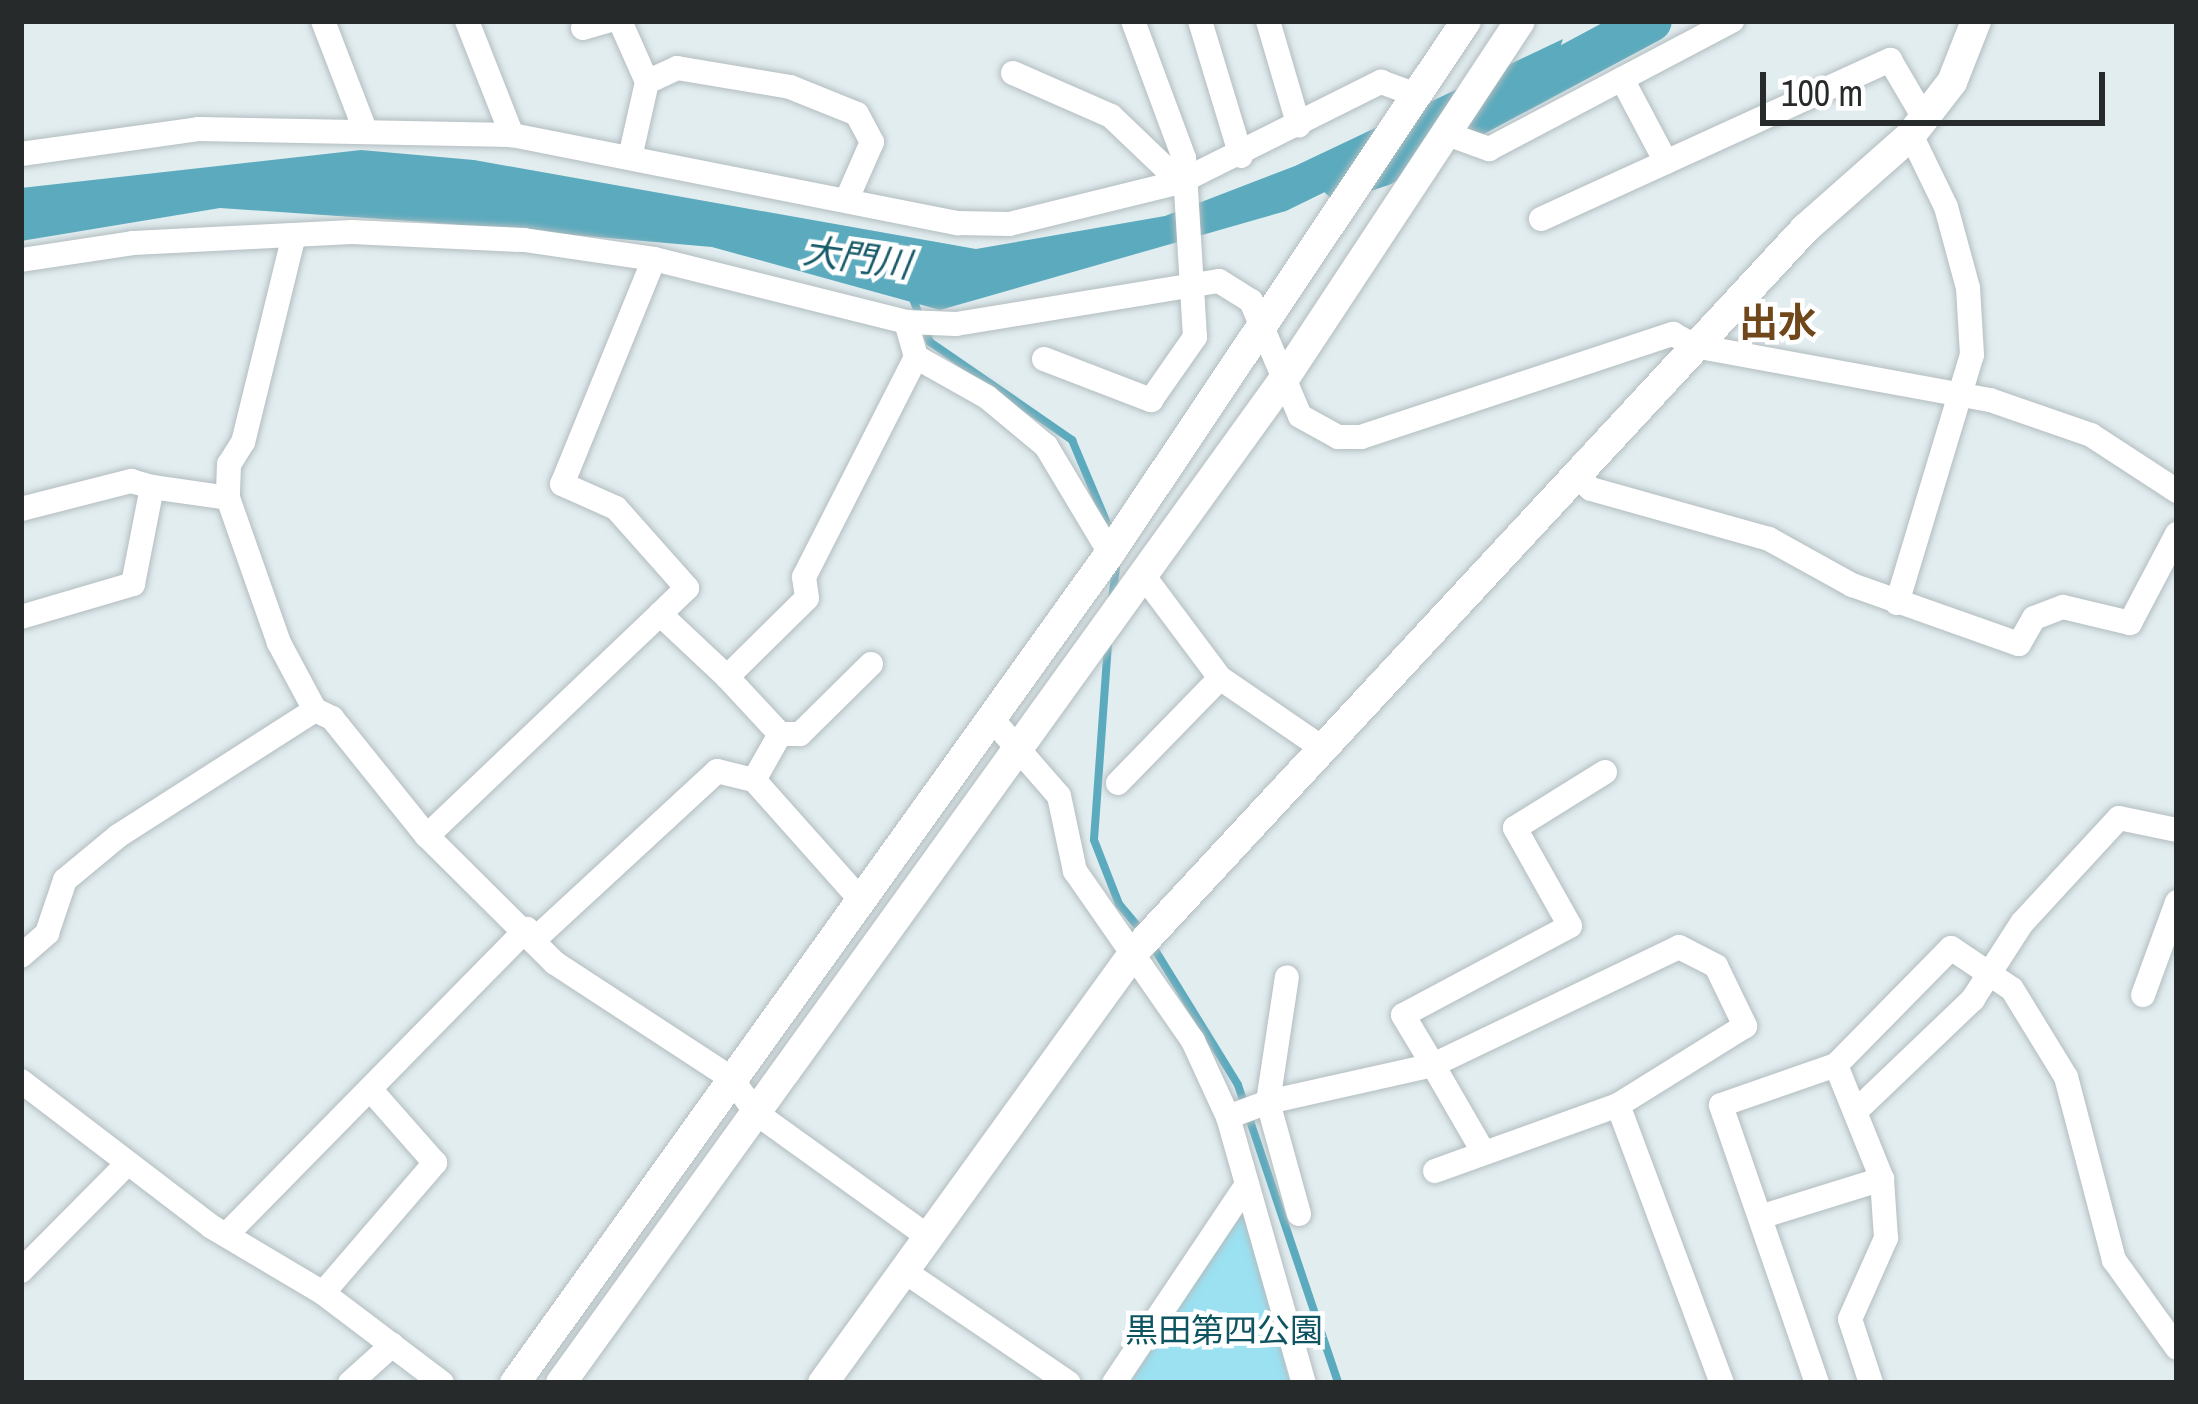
<!DOCTYPE html>
<html>
<head>
<meta charset="utf-8">
<style>
	body { margin:0 }
	#map { position:relative; width:2198px; height:1404px; overflow:hidden; background:#e2edf0; font-family:"Archivo Narrow","Noto Sans JP",sans-serif }
	div>[style] { position:absolute }
	[style*='--x'] { left:calc(var(--x)*1px); top:calc(var(--y)*1px); width:calc(var(--w)*1px); rotate:calc(var(--a)*1deg) }
	.green>* { inset:0; background:#9be1f2 }
	.water>* { inset:0; background:#5baabd }
	.stream>* { height:8px; margin:-4px; padding:0 4px; transform-origin:4px; border-radius:4px; background:#5baabd }
	.river>* { height:42px; margin:-21px; padding:0 21px; transform-origin:21px; border-radius:21px; background:#5baabd }
	.roads { filter:drop-shadow(0 0 3px #b3bdc0) drop-shadow(0 0 3px #b3bdc0) }
	.minor>* { height:24px; margin:-12px; padding:0 12px; transform-origin:12px; border-radius:12px; background:#fff }
	.tertiary>* { height:30px; margin:-15px; padding:0 15px; transform-origin:15px; border-radius:15px; background:#fff }
	span { translate:-50% -50%; white-space:nowrap; text-align:center; line-height:1.15; -webkit-text-stroke:9px #fff; paint-order:stroke }
	.park-label { font-size:33px; color:#0e5461 }
	.water-label { font-size:36px; color:#175a68; font-style:italic }
	.quarter-label { font-size:39px; color:#6f471b; font-weight:700 }
	.frame { position:absolute; inset:0; border:24px solid #262a2b; pointer-events:none }
	.scale { position:absolute; left:1760px; top:72px; width:345px; height:54px; box-sizing:border-box; border:6px solid #262a2b; border-top:0; padding-left:15px; font-size:36px; line-height:42px; white-space:nowrap; color:#262a2b; -webkit-text-stroke:9px #fff; paint-order:stroke }
</style>
</head>
<body>
<div id="map">
	<div class="green">
		<i style="clip-path:polygon(1243px 1208px,1290px 1383px,1130px 1383px)"></i>
	</div>
	<div class="water">
		<i style="clip-path:polygon(1563px 39px,1548px 83px,1286px 211px,940px 310px,712px 247px,426px 222px,220px 208px,21px 241px,21px 188px,361px 150px,474px 160px,976px 249px,1165px 216px,1295px 166px)"></i>
	</div>
	<div class="stream">
		<i style="--x:911;--y:294;--w:52;--a:68.4"></i>
		<i style="--x:930;--y:342;--w:173;--a:34.6"></i>
		<i style="--x:1072;--y:440;--w:103;--a:67.2"></i>
		<i style="--x:1112;--y:600;--w:33;--a:-83"></i>
		<i style="--x:1108;--y:644;--w:196;--a:94.1"></i>
		<i style="--x:1094;--y:840;--w:69;--a:68.7"></i>
		<i style="--x:1119;--y:904;--w:38;--a:50"></i>
		<i style="--x:1152;--y:945;--w:164;--a:58.4"></i>
		<i style="--x:1238;--y:1085;--w:314;--a:71.4"></i>
	</div>
	<div class="river">
		<i style="--x:1341;--y:179;--w:43;--a:-18.9"></i>
		<i style="--x:1382;--y:165;--w:305;--a:-28.2"></i>
	</div>
	<div class="roads">
		<div class="minor">
			<i style="--x:323;--y:21;--w:114;--a:68.9"></i>
			<i style="--x:467;--y:21;--w:123;--a:68.5"></i>
			<i style="--x:620;--y:21;--w:67;--a:66.1"></i>
			<i style="--x:1200;--y:21;--w:141;--a:73.1"></i>
			<i style="--x:1268;--y:21;--w:109;--a:73.6"></i>
			<i style="--x:583;--y:28;--w:26;--a:-16"></i>
			<i style="--x:1013;--y:73;--w:107;--a:23.7"></i>
			<i style="--x:1111;--y:116;--w:95;--a:43.7"></i>
			<i style="--x:1622;--y:79;--w:94;--a:62.1"></i>
			<i style="--x:1447;--y:134;--w:45;--a:19.7"></i>
			<i style="--x:1489;--y:149;--w:275;--a:-27.8"></i>
			<i style="--x:631;--y:153;--w:73;--a:-77.3"></i>
			<i style="--x:647;--y:82;--w:33;--a:-25"></i>
			<i style="--x:677;--y:68;--w:115;--a:9.5"></i>
			<i style="--x:790;--y:87;--w:72;--a:21.9"></i>
			<i style="--x:857;--y:114;--w:32;--a:62"></i>
			<i style="--x:872;--y:142;--w:62;--a:113.7"></i>
			<i style="--x:21;--y:154;--w:179;--a:-8"></i>
			<i style="--x:198;--y:129;--w:314;--a:1.1"></i>
			<i style="--x:512;--y:135;--w:455;--a:11.2"></i>
			<i style="--x:958;--y:223;--w:51;--a:1.1"></i>
			<i style="--x:1009;--y:224;--w:176;--a:-13.8"></i>
			<i style="--x:1180;--y:182;--w:225;--a:-26.5"></i>
			<i style="--x:1381;--y:82;--w:40;--a:20.2"></i>
			<i style="--x:1541;--y:219;--w:384;--a:-24.5"></i>
			<i style="--x:1890;--y:60;--w:67;--a:59.6"></i>
			<i style="--x:294;--y:235;--w:213;--a:103.8"></i>
			<i style="--x:243;--y:442;--w:26;--a:122"></i>
			<i style="--x:229;--y:464;--w:34;--a:92"></i>
			<i style="--x:228;--y:498;--w:154;--a:70.6"></i>
			<i style="--x:279;--y:643;--w:76;--a:61.8"></i>
			<i style="--x:654;--y:259;--w:243;--a:112.2"></i>
			<i style="--x:562;--y:484;--w:59;--a:24"></i>
			<i style="--x:616;--y:508;--w:107;--a:48.4"></i>
			<i style="--x:687;--y:588;--w:37;--a:136"></i>
			<i style="--x:660;--y:614;--w:92;--a:43.2"></i>
			<i style="--x:21;--y:260;--w:113;--a:-8.6"></i>
			<i style="--x:133;--y:243;--w:219;--a:-2.9"></i>
			<i style="--x:352;--y:232;--w:172;--a:2.7"></i>
			<i style="--x:524;--y:240;--w:131;--a:8.3"></i>
			<i style="--x:654;--y:259;--w:260;--a:14"></i>
			<i style="--x:906;--y:322;--w:50;--a:2.3"></i>
			<i style="--x:956;--y:324;--w:266;--a:-9.3"></i>
			<i style="--x:1219;--y:281;--w:38;--a:32"></i>
			<i style="--x:1251;--y:301;--w:125;--a:66.9"></i>
			<i style="--x:1300;--y:416;--w:43;--a:28.9"></i>
			<i style="--x:1338;--y:437;--w:23;--a:0"></i>
			<i style="--x:1361;--y:437;--w:329;--a:-18.3"></i>
			<i style="--x:1673;--y:334;--w:25;--a:29"></i>
			<i style="--x:1695;--y:346;--w:300;--a:10.4"></i>
			<i style="--x:1990;--y:400;--w:107;--a:19.1"></i>
			<i style="--x:2091;--y:435;--w:103;--a:33.1"></i>
			<i style="--x:906;--y:322;--w:36;--a:74"></i>
			<i style="--x:916;--y:357;--w:81;--a:29.4"></i>
			<i style="--x:987;--y:397;--w:77;--a:39.7"></i>
			<i style="--x:1046;--y:446;--w:125;--a:59.1"></i>
			<i style="--x:1044;--y:359;--w:115;--a:21"></i>
			<i style="--x:1151;--y:400;--w:77;--a:-55.1"></i>
			<i style="--x:1195;--y:337;--w:179;--a:-93.5"></i>
			<i style="--x:1184;--y:158;--w:146;--a:-110.4"></i>
			<i style="--x:1577;--y:476;--w:19;--a:43"></i>
			<i style="--x:1591;--y:489;--w:185;--a:15.7"></i>
			<i style="--x:1769;--y:539;--w:95;--a:29"></i>
			<i style="--x:1852;--y:585;--w:177;--a:19.5"></i>
			<i style="--x:2019;--y:644;--w:30;--a:-60"></i>
			<i style="--x:2034;--y:618;--w:31;--a:-21"></i>
			<i style="--x:2063;--y:607;--w:69;--a:13.4"></i>
			<i style="--x:2130;--y:623;--w:101;--a:-62.2"></i>
			<i style="--x:21;--y:509;--w:114;--a:-14.3"></i>
			<i style="--x:131;--y:481;--w:22;--a:16"></i>
			<i style="--x:1143;--y:575;--w:129;--a:53.2"></i>
			<i style="--x:1220;--y:678;--w:119;--a:34.4"></i>
			<i style="--x:1897;--y:603;--w:259;--a:-73.2"></i>
			<i style="--x:1972;--y:355;--w:67;--a:-93.4"></i>
			<i style="--x:1968;--y:288;--w:84;--a:-105.2"></i>
			<i style="--x:1946;--y:207;--w:80;--a:-115.9"></i>
			<i style="--x:21;--y:617;--w:117;--a:-16.4"></i>
			<i style="--x:133;--y:584;--w:99;--a:-78.9"></i>
			<i style="--x:152;--y:487;--w:77;--a:8.2"></i>
			<i style="--x:871;--y:664;--w:100;--a:135.4"></i>
			<i style="--x:800;--y:734;--w:20;--a:180"></i>
			<i style="--x:780;--y:734;--w:78;--a:-132.9"></i>
			<i style="--x:727;--y:677;--w:112;--a:-44.6"></i>
			<i style="--x:807;--y:598;--w:21;--a:-98"></i>
			<i style="--x:804;--y:577;--w:247;--a:-63"></i>
			<i style="--x:991;--y:718;--w:103;--a:48.9"></i>
			<i style="--x:1059;--y:796;--w:77;--a:78"></i>
			<i style="--x:1075;--y:871;--w:207;--a:55.2"></i>
			<i style="--x:1193;--y:1041;--w:84;--a:65.3"></i>
			<i style="--x:1228;--y:1117;--w:277;--a:74.1"></i>
			<i style="--x:1605;--y:772;--w:106;--a:148.1"></i>
			<i style="--x:1515;--y:828;--w:112;--a:60.7"></i>
			<i style="--x:1570;--y:926;--w:189;--a:151.9"></i>
			<i style="--x:1403;--y:1015;--w:58;--a:59"></i>
			<i style="--x:1433;--y:1065;--w:273;--a:-25.6"></i>
			<i style="--x:1679;--y:947;--w:42;--a:27.2"></i>
			<i style="--x:1716;--y:966;--w:67;--a:64.2"></i>
			<i style="--x:1745;--y:1026;--w:150;--a:148.1"></i>
			<i style="--x:1618;--y:1105;--w:297;--a:69.5"></i>
			<i style="--x:754;--y:780;--w:53;--a:-60.5"></i>
			<i style="--x:1118;--y:783;--w:146;--a:-45.8"></i>
			<i style="--x:427;--y:836;--w:180;--a:44.8"></i>
			<i style="--x:555;--y:963;--w:212;--a:33.2"></i>
			<i style="--x:732;--y:1079;--w:42;--a:54.8"></i>
			<i style="--x:756;--y:1113;--w:209;--a:35.7"></i>
			<i style="--x:534;--y:940;--w:249;--a:-42.7"></i>
			<i style="--x:717;--y:771;--w:38;--a:14"></i>
			<i style="--x:754;--y:780;--w:159;--a:48.3"></i>
			<i style="--x:21;--y:956;--w:35;--a:-41"></i>
			<i style="--x:47;--y:933;--w:56;--a:-71.2"></i>
			<i style="--x:65;--y:880;--w:69;--a:-39.7"></i>
			<i style="--x:118;--y:836;--w:234;--a:-32.6"></i>
			<i style="--x:315;--y:710;--w:19;--a:25"></i>
			<i style="--x:332;--y:718;--w:151;--a:51.2"></i>
			<i style="--x:427;--y:836;--w:322;--a:-43.6"></i>
			<i style="--x:2143;--y:995;--w:99;--a:-69.9"></i>
			<i style="--x:21;--y:1081;--w:240;--a:37.4"></i>
			<i style="--x:212;--y:1227;--w:129;--a:30.7"></i>
			<i style="--x:323;--y:1293;--w:149;--a:37.1"></i>
			<i style="--x:1856;--y:1111;--w:162;--a:-43.7"></i>
			<i style="--x:1973;--y:999;--w:90;--a:-57.2"></i>
			<i style="--x:2022;--y:923;--w:143;--a:-47.3"></i>
			<i style="--x:2119;--y:818;--w:59;--a:11.7"></i>
			<i style="--x:1228;--y:1117;--w:43;--a:-20.6"></i>
			<i style="--x:1268;--y:1102;--w:126;--a:-81.4"></i>
			<i style="--x:1435;--y:1171;--w:195;--a:-19.8"></i>
			<i style="--x:1299;--y:1214;--w:116;--a:-105.5"></i>
			<i style="--x:1268;--y:1102;--w:169;--a:-12.6"></i>
			<i style="--x:1433;--y:1065;--w:98;--a:60"></i>
			<i style="--x:1760;--y:1217;--w:128;--a:-17.3"></i>
			<i style="--x:229;--y:1232;--w:425;--a:-45.5"></i>
			<i style="--x:21;--y:1271;--w:149;--a:-45.3"></i>
			<i style="--x:904;--y:1271;--w:199;--a:34.2"></i>
			<i style="--x:323;--y:1293;--w:172;--a:-49.3"></i>
			<i style="--x:435;--y:1163;--w:98;--a:-131.3"></i>
			<i style="--x:350;--y:1383;--w:57;--a:-42.1"></i>
			<i style="--x:1114;--y:1383;--w:239;--a:-56.2"></i>
			<i style="--x:1817;--y:1383;--w:294;--a:-109.1"></i>
			<i style="--x:1721;--y:1105;--w:122;--a:-19.2"></i>
			<i style="--x:1871;--y:1383;--w:67;--a:-108.2"></i>
			<i style="--x:1850;--y:1319;--w:89;--a:-66"></i>
			<i style="--x:1886;--y:1238;--w:59;--a:-93.9"></i>
			<i style="--x:1882;--y:1179;--w:123;--a:-112"></i>
			<i style="--x:1836;--y:1065;--w:164;--a:-45.5"></i>
			<i style="--x:1951;--y:948;--w:73;--a:33.9"></i>
			<i style="--x:2012;--y:989;--w:103;--a:58.5"></i>
			<i style="--x:2066;--y:1077;--w:189;--a:75.3"></i>
			<i style="--x:2114;--y:1260;--w:108;--a:54.4"></i>
		</div>
		<div class="tertiary">
			<i style="--x:515;--y:1383;--w:1021;--a:-54.36"></i>
			<i style="--x:1110;--y:553;--w:640;--a:-56.21"></i>
			<i style="--x:561;--y:1383;--w:1234;--a:-54.24"></i>
			<i style="--x:1282;--y:382;--w:432;--a:-56.6"></i>
			<i style="--x:823;--y:1383;--w:533;--a:-54.16"></i>
			<i style="--x:1135;--y:951;--w:986;--a:-47.14"></i>
			<i style="--x:1806;--y:228;--w:140;--a:-41.5"></i>
			<i style="--x:1911;--y:135;--w:67;--a:-52.3"></i>
			<i style="--x:1952;--y:82;--w:66;--a:-68.5"></i>
		</div>
	</div>
	<div class="park-label">
		<span style="left:1224px;top:1331px">黒田第四公園</span>
	</div>
	<div class="water-label">
		<span style="left:857px;top:258px;rotate:8deg">大門川</span>
	</div>
	<div class="quarter-label">
		<span style="left:1778px;top:322px">出水</span>
	</div>
	<div class="frame"></div>
	<div class="scale">100 m</div>
</div>
</body>
</html>
